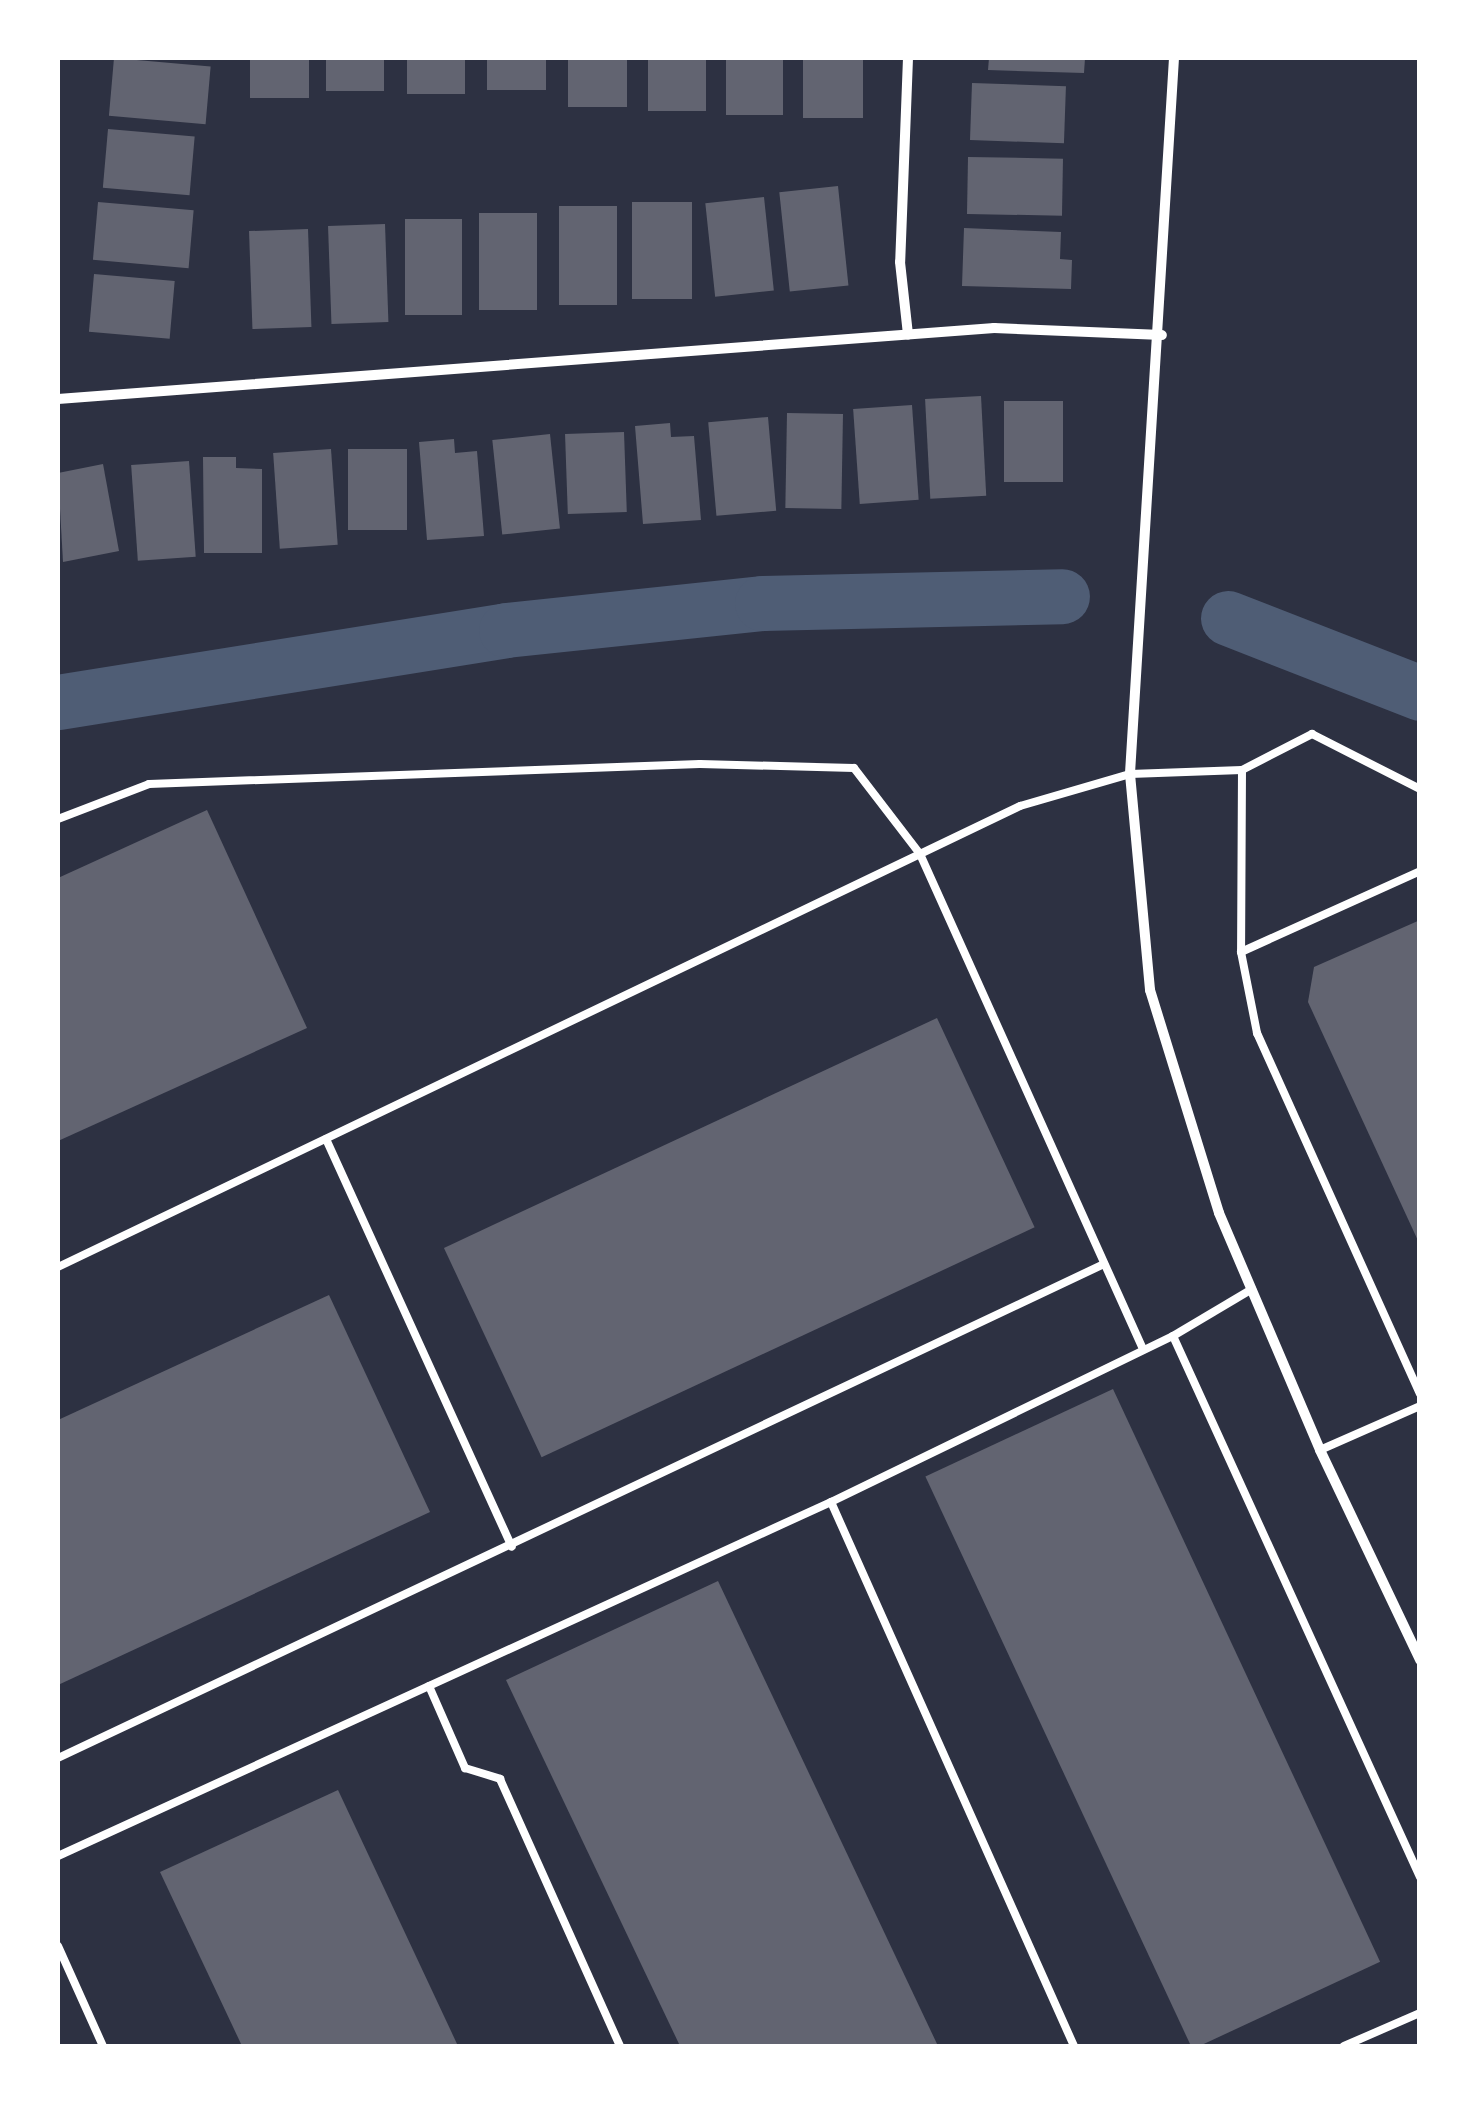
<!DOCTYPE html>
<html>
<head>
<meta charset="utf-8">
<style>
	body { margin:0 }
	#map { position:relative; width:1477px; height:2104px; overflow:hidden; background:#2d3142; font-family:"Nunito Sans",sans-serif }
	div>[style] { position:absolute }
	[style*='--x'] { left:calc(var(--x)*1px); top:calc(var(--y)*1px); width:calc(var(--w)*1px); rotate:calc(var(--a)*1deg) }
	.river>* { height:55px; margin:-27.5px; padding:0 27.5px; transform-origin:27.5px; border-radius:27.5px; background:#4f5d75 }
	.building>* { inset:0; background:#626471; transform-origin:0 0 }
	.service>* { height:8px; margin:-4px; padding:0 4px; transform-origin:4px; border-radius:4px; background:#fff }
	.minor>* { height:10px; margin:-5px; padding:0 5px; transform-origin:5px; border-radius:5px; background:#fff }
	span { translate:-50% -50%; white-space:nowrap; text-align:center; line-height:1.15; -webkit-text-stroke:10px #fff; paint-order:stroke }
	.frame { position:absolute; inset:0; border:60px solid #fff; pointer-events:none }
</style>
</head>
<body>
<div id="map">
	<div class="river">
		<i style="--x:1228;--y:618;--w:206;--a:21.3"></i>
		<i style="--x:58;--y:702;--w:454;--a:-9.1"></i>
		<i style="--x:506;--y:630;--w:257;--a:-6"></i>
		<i style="--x:762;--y:603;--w:300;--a:-1.3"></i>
	</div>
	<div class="building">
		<i style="left:114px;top:58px;width:97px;height:58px;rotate:5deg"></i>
		<i style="left:250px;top:58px;width:59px;height:40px"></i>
		<i style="left:326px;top:58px;width:58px;height:33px"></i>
		<i style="left:407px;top:58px;width:58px;height:36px"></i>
		<i style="left:487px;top:58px;width:59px;height:32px"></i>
		<i style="left:568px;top:58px;width:59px;height:49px"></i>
		<i style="left:648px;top:58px;width:58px;height:53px"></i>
		<i style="left:726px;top:58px;width:57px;height:57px"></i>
		<i style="left:803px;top:58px;width:60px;height:60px"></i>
		<i style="clip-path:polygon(989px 58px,1085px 58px,1084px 73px,988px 70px)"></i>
		<i style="left:972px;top:83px;width:94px;height:57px;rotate:2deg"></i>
		<i style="left:108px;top:129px;width:87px;height:59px;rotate:5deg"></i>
		<i style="left:968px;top:157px;width:95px;height:57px;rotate:1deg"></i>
		<i style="left:838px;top:186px;width:100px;height:59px;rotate:84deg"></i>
		<i style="left:764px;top:197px;width:94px;height:59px;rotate:84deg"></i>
		<i style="left:98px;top:202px;width:96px;height:58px;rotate:5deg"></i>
		<i style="left:632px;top:202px;width:60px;height:97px"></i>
		<i style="left:559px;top:206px;width:58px;height:99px"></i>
		<i style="left:479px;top:213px;width:58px;height:97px"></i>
		<i style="left:405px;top:219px;width:57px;height:96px"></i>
		<i style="left:385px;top:224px;width:98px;height:57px;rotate:88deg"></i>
		<i style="clip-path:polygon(964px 228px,1061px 232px,1060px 259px,1072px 260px,1071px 289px,962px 286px)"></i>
		<i style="left:308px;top:229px;width:98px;height:59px;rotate:88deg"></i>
		<i style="left:94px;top:274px;width:81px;height:58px;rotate:5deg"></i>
		<i style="left:981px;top:396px;width:100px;height:56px;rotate:87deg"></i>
		<i style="left:1004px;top:401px;width:59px;height:81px"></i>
		<i style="left:912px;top:405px;width:95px;height:59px;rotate:86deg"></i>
		<i style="left:787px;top:413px;width:56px;height:95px;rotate:1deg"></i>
		<i style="left:768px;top:417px;width:94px;height:60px;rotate:85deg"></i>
		<i style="clip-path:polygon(670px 423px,671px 437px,694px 436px,701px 520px,643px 524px,635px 426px)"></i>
		<i style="left:624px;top:432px;width:80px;height:59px;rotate:88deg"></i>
		<i style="left:550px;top:434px;width:95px;height:58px;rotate:84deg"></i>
		<i style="clip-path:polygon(454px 439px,455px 453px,477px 451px,484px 536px,427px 540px,419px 442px)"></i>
		<i style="left:331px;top:449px;width:96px;height:58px;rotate:86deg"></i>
		<i style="left:348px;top:449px;width:59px;height:81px"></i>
		<i style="clip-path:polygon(203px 457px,236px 457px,236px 468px,262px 469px,262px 553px,204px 553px)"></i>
		<i style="left:189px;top:461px;width:96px;height:58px;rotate:86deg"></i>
		<i style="clip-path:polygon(103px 464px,119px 551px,63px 562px,58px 473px)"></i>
		<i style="clip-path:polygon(207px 810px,307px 1028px,58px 1141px,58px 878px)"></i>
		<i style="clip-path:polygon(1420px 920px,1420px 1245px,1308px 1002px,1314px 967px)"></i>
		<i style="left:937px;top:1018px;width:231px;height:544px;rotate:65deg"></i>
		<i style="clip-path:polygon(329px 1295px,430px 1512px,58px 1685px,58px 1420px)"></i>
		<i style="left:1113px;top:1389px;width:632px;height:207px;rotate:65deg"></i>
		<i style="clip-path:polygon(718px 1581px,938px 2046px,680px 2046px,506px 1680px)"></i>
		<i style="clip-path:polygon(338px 1790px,458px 2046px,242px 2046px,160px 1872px)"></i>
	</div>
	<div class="service">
		<i style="--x:1242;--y:770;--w:79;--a:-27.2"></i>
		<i style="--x:1312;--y:734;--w:121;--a:27"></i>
		<i style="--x:58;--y:819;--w:97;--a:-21"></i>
		<i style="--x:149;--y:784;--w:551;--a:-2.08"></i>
		<i style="--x:700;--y:764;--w:154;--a:1.5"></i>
		<i style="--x:854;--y:768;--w:108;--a:52.5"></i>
		<i style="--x:920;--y:854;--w:543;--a:65.75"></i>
		<i style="--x:1241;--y:952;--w:196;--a:-24.3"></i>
		<i style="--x:326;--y:1139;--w:448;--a:65.5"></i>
		<i style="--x:58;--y:1267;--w:1067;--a:-25.6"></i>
		<i style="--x:1020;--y:806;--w:115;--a:-16.2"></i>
		<i style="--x:1130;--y:774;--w:112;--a:-2"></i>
		<i style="--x:1242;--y:770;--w:182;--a:90.3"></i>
		<i style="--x:1241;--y:952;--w:83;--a:78.8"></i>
		<i style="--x:1257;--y:1033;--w:396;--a:65.7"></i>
		<i style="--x:1173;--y:1336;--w:595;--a:65.46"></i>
		<i style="--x:1320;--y:1450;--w:109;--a:-23.7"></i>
		<i style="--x:831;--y:1502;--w:596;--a:65.93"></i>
		<i style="--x:429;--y:1686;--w:90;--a:66.3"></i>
		<i style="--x:465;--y:1768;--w:37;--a:17"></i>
		<i style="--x:500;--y:1779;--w:293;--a:65.8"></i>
		<i style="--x:58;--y:1758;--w:1157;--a:-25.28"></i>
		<i style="--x:58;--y:1856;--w:850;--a:-24.61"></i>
		<i style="--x:831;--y:1502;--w:380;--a:-25.9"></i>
		<i style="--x:1173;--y:1336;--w:92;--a:-30.7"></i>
		<i style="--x:58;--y:1946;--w:110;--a:65.8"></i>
		<i style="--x:1344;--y:2046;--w:83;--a:-23.5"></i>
	</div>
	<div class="minor">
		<i style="--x:908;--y:58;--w:204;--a:92.2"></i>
		<i style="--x:900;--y:262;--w:73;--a:83.7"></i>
		<i style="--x:1174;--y:58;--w:717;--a:93.52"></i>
		<i style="--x:1130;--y:774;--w:217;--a:84.7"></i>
		<i style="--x:1150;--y:990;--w:233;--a:72.8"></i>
		<i style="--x:1219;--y:1213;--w:258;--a:66.9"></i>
		<i style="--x:1320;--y:1450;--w:233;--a:64.5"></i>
		<i style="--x:58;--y:399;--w:939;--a:-4.34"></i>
		<i style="--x:994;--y:328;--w:168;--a:2.4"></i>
	</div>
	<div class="frame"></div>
</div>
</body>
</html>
